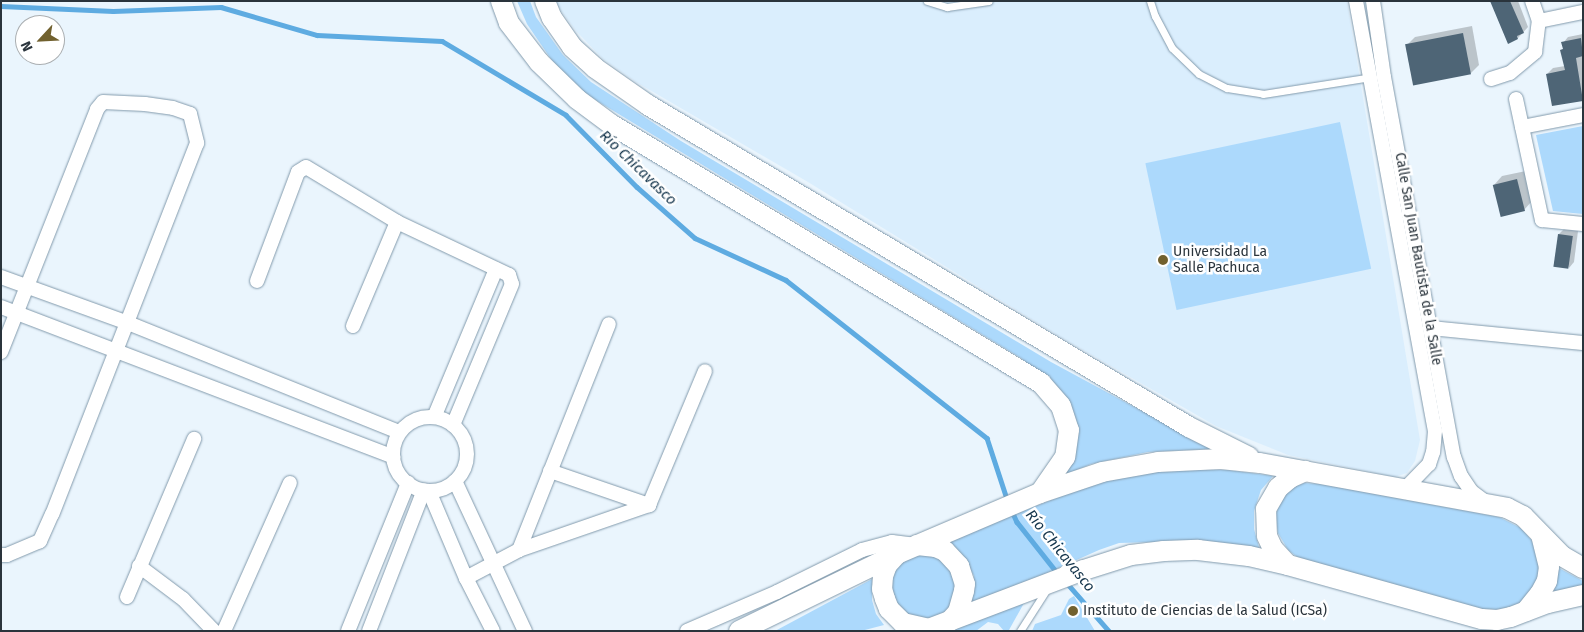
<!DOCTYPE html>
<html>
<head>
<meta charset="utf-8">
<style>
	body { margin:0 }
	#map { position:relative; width:1584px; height:632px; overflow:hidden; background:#eaf5fd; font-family:"Fira Sans",sans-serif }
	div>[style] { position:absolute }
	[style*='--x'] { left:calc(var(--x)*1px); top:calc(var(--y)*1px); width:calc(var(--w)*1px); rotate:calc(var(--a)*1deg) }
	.built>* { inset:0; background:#daeefd }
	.green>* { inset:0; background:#acd9fc; transform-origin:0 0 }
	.shadow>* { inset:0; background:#0003 }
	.stream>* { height:4.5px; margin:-2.25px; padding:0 2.25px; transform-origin:2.25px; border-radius:2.25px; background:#5eabe1 }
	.building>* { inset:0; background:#4e6576; transform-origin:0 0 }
	.roads { filter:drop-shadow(0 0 1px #829aac) drop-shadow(0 0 1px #829aac) }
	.lane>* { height:7px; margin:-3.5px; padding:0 3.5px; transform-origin:3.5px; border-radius:3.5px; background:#fff }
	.street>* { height:14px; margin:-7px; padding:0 7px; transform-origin:7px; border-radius:7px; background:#fff }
	.street>.ring { margin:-7px; padding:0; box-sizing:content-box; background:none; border:14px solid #fff; border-radius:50% }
	.secondary>* { height:20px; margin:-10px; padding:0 10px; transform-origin:10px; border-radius:10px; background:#fff }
	.dots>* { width:14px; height:14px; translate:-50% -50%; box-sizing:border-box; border:2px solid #fff; border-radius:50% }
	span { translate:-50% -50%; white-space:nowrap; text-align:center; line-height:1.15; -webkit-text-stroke:5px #fff; paint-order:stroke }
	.poi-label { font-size:14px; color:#2a343c }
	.left { translate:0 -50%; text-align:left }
	.street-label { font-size:14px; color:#2a343c }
	.water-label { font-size:15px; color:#13344b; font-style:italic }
	.frame { position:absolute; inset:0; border:2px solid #2a343c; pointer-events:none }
	.north { position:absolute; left:15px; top:15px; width:50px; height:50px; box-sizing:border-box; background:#fff; border:1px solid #aaaeb1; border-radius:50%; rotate:245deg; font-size:14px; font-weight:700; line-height:20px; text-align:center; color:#2a343c }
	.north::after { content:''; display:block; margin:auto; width:18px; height:22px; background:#71612f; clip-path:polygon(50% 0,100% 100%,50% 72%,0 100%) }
</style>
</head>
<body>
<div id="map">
	<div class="built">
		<i style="clip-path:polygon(554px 1px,1347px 1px,1420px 440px,1415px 461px,1407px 473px,1395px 477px,1288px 455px,1216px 426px,1062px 338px,808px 182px,636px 82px,603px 59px,576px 31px)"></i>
	</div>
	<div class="green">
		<i style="clip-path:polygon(517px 1px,530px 1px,536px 17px,563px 55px,591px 82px,681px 141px,1051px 362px,1212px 449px,1148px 452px,1091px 464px,1065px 475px,1075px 455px,1048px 381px,1021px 358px,584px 93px,553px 62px,527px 24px)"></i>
		<i style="left:1340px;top:122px;width:150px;height:199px;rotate:78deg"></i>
		<i style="clip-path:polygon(1583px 126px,1583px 214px,1553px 211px,1536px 135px)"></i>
		<i style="clip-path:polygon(1175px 469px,1228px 470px,1273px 476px,1261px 490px,1254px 511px,1254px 529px,1260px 551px,1231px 544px,1189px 541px,1119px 543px,1099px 550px,971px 607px,974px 576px,967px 563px,943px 542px,1103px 480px)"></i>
		<i style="clip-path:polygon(1304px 483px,1321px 484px,1499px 517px,1521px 528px,1534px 543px,1541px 563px,1539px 581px,1530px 596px,1514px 607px,1483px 612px,1305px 563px,1288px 550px,1278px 533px,1275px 516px,1281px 501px,1289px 489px)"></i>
		<i style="clip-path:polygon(920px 554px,941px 558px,949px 565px,957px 585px,952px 606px,937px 619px,913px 621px,890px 595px,893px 572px,900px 563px)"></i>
		<i style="clip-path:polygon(1557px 567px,1583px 581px,1583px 587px,1553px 593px,1557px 583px)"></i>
		<i style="clip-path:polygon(872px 579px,872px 600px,876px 614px,884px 625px,861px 631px,775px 631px)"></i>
		<i style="clip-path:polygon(1029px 594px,1009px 630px,1004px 631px,998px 624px,988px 622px,976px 631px,948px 631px)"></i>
		<i style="clip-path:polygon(1074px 596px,1095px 631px,1032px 631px,1035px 624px,1061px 615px,1069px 599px)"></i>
	</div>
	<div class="shadow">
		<i style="clip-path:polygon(1493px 1px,1518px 1px,1528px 27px,1518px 38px)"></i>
		<i style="clip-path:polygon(1472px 26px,1479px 65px,1471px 73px,1407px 45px,1415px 37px)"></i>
		<i style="clip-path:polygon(1583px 34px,1582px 56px,1583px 100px,1547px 74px,1553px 68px,1565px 66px,1562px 50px,1564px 48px,1563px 43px,1568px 37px)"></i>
		<i style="clip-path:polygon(1526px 171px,1532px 201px,1524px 210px,1494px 185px,1502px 176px)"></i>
		<i style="clip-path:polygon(1564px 229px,1578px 231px,1574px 262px,1569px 268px,1559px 234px)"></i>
	</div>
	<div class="stream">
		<i style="--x:1;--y:6;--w:112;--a:2.6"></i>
		<i style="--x:113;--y:11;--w:108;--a:-2.1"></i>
		<i style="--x:221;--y:7;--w:100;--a:16.3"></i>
		<i style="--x:317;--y:35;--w:125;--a:2.7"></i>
		<i style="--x:442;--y:41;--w:144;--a:30.8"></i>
		<i style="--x:566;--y:115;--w:101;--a:45.4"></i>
		<i style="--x:637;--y:187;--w:77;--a:41.3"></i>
		<i style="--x:695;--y:238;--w:100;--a:24.8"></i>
		<i style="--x:786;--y:280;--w:256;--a:38.2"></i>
		<i style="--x:987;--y:438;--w:67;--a:71.8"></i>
		<i style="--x:1012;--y:511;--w:12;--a:66"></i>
		<i style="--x:1017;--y:522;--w:68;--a:51.6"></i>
		<i style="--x:1066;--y:582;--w:65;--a:48.7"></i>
	</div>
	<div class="building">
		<i style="clip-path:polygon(1490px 1px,1510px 1px,1524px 33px,1517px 36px,1518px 39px,1508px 44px)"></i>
		<i style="left:1463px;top:33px;width:42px;height:59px;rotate:79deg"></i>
		<i style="clip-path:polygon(1581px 38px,1583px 56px,1576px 58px,1583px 101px,1552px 106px,1546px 74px,1565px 70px,1560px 50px,1563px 49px,1561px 42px)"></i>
		<i style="left:1517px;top:179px;width:33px;height:25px;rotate:76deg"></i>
		<i style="left:1558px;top:234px;width:15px;height:33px;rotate:8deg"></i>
	</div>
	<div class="roads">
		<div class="lane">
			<i style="--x:927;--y:1;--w:21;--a:17"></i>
			<i style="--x:947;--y:7;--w:42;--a:-8.1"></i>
			<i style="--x:1150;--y:1;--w:16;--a:72"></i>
			<i style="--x:1155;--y:16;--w:36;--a:62"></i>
			<i style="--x:1172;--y:48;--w:37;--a:44"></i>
			<i style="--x:1199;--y:74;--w:31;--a:27"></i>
			<i style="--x:1227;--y:88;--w:36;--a:9"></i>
			<i style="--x:1263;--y:94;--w:109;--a:-8.9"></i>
			<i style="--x:1020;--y:631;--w:50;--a:-57.3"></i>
		</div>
		<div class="street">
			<i style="--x:1356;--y:1;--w:437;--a:79.6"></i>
			<i style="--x:1435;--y:431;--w:21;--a:95"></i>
			<i style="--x:1433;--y:452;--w:13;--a:108"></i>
			<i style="--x:1429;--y:464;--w:35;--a:134"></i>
			<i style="--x:1373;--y:1;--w:77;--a:81.8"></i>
			<i style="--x:1384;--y:77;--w:386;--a:79.6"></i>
			<i style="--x:1454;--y:457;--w:20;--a:70"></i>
			<i style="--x:1461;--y:476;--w:18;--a:56"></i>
			<i style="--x:1471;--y:491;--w:20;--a:37"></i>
			<i style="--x:1539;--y:21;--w:45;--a:-11.6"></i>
			<i style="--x:1491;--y:79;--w:20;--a:-18"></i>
			<i style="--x:1510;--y:73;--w:33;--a:-40"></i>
			<i style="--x:1535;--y:52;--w:31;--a:-83"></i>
			<i style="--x:1539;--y:21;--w:21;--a:-109"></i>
			<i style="--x:1516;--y:99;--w:124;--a:77.9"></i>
			<i style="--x:1542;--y:220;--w:41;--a:5.6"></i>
			<i style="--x:1522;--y:127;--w:62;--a:-11.1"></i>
			<i style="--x:1;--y:277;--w:135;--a:19.9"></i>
			<i style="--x:128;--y:323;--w:292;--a:21.9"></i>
			<i style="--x:257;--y:281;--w:116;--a:-69.4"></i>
			<i style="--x:298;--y:172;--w:9;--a:-32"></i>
			<i style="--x:306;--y:167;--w:106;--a:31.1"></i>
			<i style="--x:397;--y:222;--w:124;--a:25.3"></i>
			<i style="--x:509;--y:275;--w:9;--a:72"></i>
			<i style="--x:512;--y:284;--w:153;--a:112.7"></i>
			<i style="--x:1;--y:307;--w:420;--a:20.9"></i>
			<i style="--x:353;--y:326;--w:113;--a:-67.1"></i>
			<i style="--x:1430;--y:328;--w:154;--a:5.6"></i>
			<i style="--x:1;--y:352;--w:261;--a:-68.4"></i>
			<i style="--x:97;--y:109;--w:9;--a:-49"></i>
			<i style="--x:103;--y:102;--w:42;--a:2.7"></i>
			<i style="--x:145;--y:104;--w:28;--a:8"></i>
			<i style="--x:173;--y:108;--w:18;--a:19"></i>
			<i style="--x:190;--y:114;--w:30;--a:76"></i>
			<i style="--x:197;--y:143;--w:398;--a:111.3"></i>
			<i style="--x:52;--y:514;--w:30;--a:114"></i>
			<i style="--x:40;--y:541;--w:36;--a:157"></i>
			<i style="--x:7;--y:555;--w:6;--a:180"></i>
			<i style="--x:435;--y:415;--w:158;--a:-67.3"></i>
			<i class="ring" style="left:393px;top:417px;width:60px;height:60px"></i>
			<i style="--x:550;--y:471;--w:105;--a:19"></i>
			<i style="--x:455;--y:481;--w:166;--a:65"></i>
			<i style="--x:429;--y:491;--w:95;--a:67"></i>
			<i style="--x:466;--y:578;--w:59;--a:63"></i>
			<i style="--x:519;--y:550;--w:243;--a:-68.3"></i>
			<i style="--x:139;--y:566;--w:55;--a:36.9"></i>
			<i style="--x:183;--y:599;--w:45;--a:45.9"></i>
			<i style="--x:466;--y:578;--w:60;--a:-27.8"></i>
			<i style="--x:519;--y:550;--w:138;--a:-19.1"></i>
			<i style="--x:649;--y:505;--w:145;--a:-67.3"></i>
			<i style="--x:127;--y:597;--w:172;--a:-67"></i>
			<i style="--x:224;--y:631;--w:162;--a:-66"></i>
			<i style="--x:348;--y:631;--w:160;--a:-67.9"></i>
			<i style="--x:369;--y:631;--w:151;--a:-68.7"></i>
			<i style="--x:687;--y:631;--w:98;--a:-23.4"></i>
			<i style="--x:777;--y:592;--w:95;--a:-26.3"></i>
			<i style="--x:862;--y:550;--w:31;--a:-15"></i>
			<i style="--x:892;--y:542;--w:24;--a:7"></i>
		</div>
		<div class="secondary">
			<i style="--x:501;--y:1;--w:23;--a:70"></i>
			<i style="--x:509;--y:23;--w:49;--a:52.4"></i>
			<i style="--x:539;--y:62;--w:53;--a:44.2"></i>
			<i style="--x:577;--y:99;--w:44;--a:36.6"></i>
			<i style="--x:612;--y:125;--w:501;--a:31.02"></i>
			<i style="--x:1041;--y:383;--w:30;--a:49"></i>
			<i style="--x:1061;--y:406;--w:25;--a:72"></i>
			<i style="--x:1069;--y:430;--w:27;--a:98"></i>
			<i style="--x:1065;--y:457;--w:44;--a:124.8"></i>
			<i style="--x:545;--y:1;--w:18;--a:68"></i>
			<i style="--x:552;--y:18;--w:35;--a:55"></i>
			<i style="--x:572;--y:47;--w:31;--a:42"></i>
			<i style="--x:595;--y:68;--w:65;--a:34.9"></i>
			<i style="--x:648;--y:105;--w:630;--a:30.76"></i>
			<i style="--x:1189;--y:427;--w:67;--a:26.6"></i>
			<i style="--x:917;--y:545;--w:19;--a:6"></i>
			<i style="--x:936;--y:547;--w:10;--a:24"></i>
			<i style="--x:945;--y:551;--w:21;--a:47"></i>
			<i style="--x:959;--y:566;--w:19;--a:72"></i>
			<i style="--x:965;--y:584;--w:7;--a:98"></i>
			<i style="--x:964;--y:591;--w:22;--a:106"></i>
			<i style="--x:958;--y:612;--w:13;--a:132"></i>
			<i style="--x:897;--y:554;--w:15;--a:132"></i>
			<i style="--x:887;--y:565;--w:12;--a:110"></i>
			<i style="--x:883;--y:576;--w:13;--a:94"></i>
			<i style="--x:882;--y:589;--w:10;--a:73"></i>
			<i style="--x:885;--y:599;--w:11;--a:68"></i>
			<i style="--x:889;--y:609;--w:20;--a:45"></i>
			<i style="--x:903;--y:623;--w:27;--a:13"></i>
			<i style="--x:1288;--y:565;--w:22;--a:-133"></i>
			<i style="--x:1273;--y:549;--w:14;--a:-115"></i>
			<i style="--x:1267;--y:536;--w:27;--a:-92"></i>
			<i style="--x:1266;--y:509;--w:24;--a:-60"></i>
			<i style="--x:1278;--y:488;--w:16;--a:-40"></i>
			<i style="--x:1290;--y:478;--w:17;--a:-25"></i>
			<i style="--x:1526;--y:611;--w:22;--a:-51"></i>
			<i style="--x:1540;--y:594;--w:15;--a:-62"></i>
			<i style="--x:1547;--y:581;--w:14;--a:-82"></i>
			<i style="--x:1549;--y:567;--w:32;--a:-104"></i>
			<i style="--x:739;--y:631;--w:178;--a:-26"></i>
			<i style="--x:899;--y:553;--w:153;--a:-23.1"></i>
			<i style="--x:1040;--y:493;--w:65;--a:-18.7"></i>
			<i style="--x:1102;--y:472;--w:57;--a:-10.1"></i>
			<i style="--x:1158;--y:462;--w:63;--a:-2.7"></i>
			<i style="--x:1221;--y:459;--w:39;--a:6"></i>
			<i style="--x:1260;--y:463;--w:251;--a:10.3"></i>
			<i style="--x:1507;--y:508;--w:18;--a:27"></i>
			<i style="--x:1523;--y:516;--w:56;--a:45.7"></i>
			<i style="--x:1562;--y:556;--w:24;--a:30"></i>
			<i style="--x:923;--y:631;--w:172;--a:-20.8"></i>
			<i style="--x:1084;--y:570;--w:49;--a:-17.7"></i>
			<i style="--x:1131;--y:555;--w:33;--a:-7"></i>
			<i style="--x:1164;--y:551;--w:34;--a:-2"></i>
			<i style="--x:1198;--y:550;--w:51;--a:6.7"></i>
			<i style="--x:1249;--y:556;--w:40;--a:13"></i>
			<i style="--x:1288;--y:565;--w:201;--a:15.6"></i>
			<i style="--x:1482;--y:619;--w:15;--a:4"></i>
			<i style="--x:1497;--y:620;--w:14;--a:-12"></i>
			<i style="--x:1511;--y:617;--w:40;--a:-21"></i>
			<i style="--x:1548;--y:603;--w:36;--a:-13"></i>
		</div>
	</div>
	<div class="dots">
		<i style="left:1163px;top:260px;background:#71612f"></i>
		<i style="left:1073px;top:611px;background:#71612f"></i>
	</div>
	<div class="poi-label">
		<span class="left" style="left:1173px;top:260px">Universidad La<br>Salle Pachuca</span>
		<span class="left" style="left:1083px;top:611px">Instituto de Ciencias de la Salud (ICSa)</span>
	</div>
	<div class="street-label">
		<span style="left:1418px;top:259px;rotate:80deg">Calle San Juan Bautista de la Salle</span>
	</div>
	<div class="water-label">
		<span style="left:638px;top:168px;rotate:44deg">Río Chicavasco</span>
		<span style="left:1060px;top:551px;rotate:51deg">Río Chicavasco</span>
	</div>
	<div class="frame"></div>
	<div class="north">N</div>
</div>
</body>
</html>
